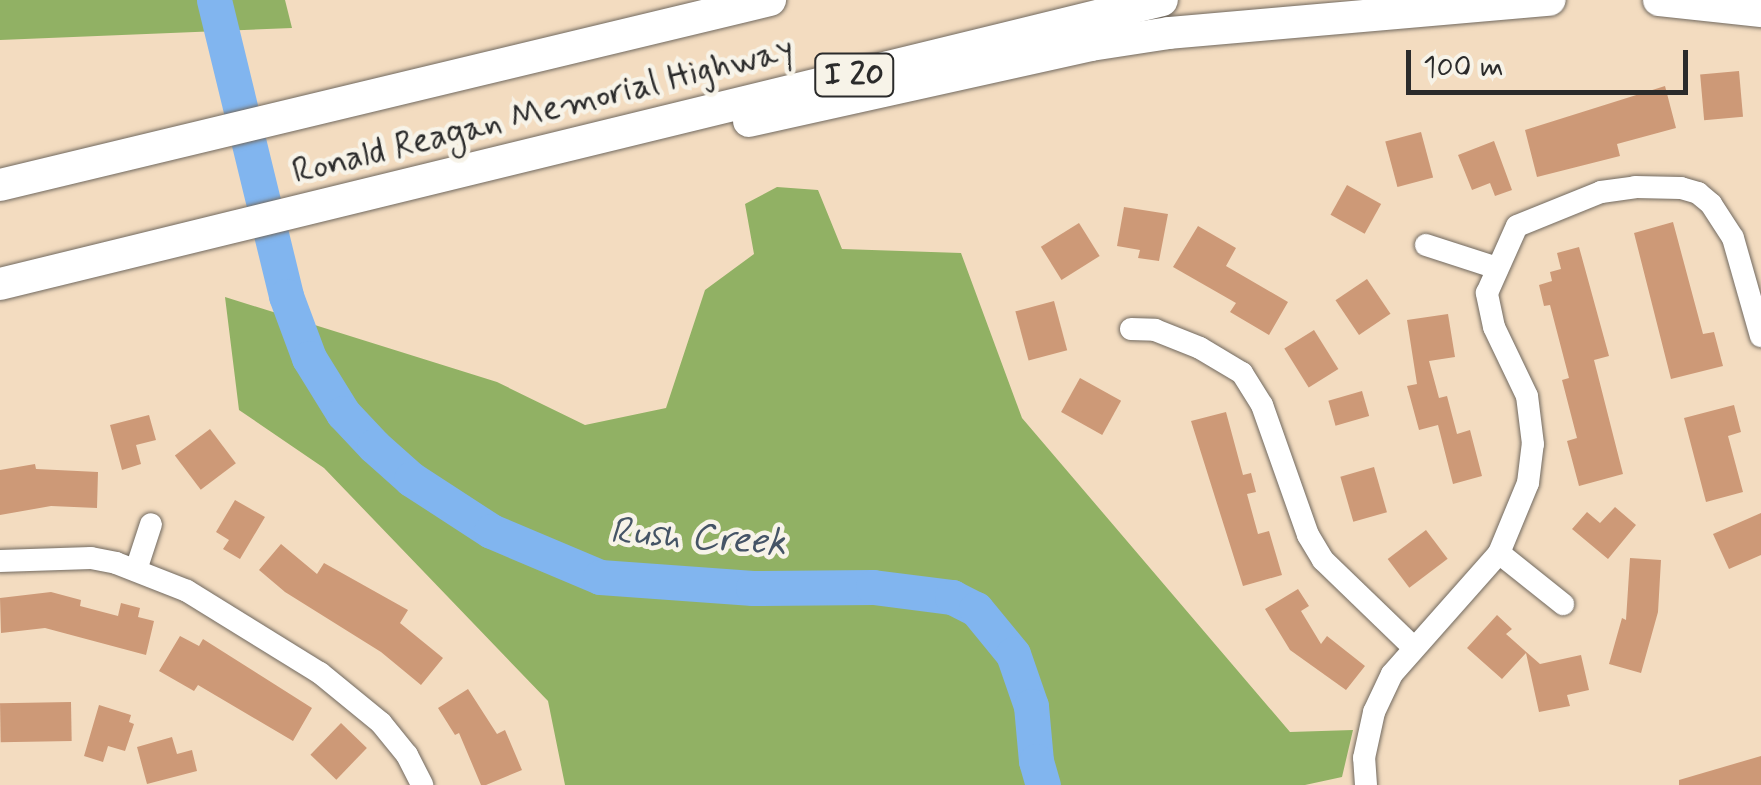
<!DOCTYPE html>
<html>
<head>
<meta charset="utf-8">
<style>
	body { margin:0 }
	#map { position:relative; width:1761px; height:785px; overflow:hidden; background:#f3dcc0; font-family:Mynerve,sans-serif }
	div>[style] { position:absolute }
	[style*='--x'] { left:calc(var(--x)*1px); top:calc(var(--y)*1px); width:calc(var(--w)*1px); rotate:calc(var(--a)*1deg) }
	.forest>* { inset:0; background:#91b164 }
	.river>* { height:35px; margin:-17.5px; padding:0 17.5px; transform-origin:17.5px; border-radius:17.5px; background:#81b5ef }
	.building>* { inset:0; background:#cd9977; transform-origin:0 0 }
	.roads { filter:drop-shadow(0 0 2px #71695f) drop-shadow(0 0 2px #71695f) }
	.minor>* { height:22px; margin:-11px; padding:0 11px; transform-origin:11px; border-radius:11px; background:#fff }
	.highway>* { height:32px; margin:-16px; padding:0 16px; transform-origin:16px; border-radius:16px; background:#fff }
	span { translate:-50% -50%; white-space:nowrap; text-align:center; line-height:1.15; -webkit-text-stroke:9px #f7f3e8; paint-order:stroke }
	.shield-label span { padding:2px 8px; background:#f7f3e8; border:2px solid; border-radius:8px; -webkit-text-stroke-width:0 }
	.shield-label { font-size:32px; color:#2b2b2b; font-weight:700 }
	.street-label { font-size:35px; color:#2b2b2b }
	.water-label { font-size:38px; color:#455466; font-style:italic }
	.scale { position:absolute; left:1406px; top:50px; width:282px; height:45px; box-sizing:border-box; border:5px solid #2b2b2b; border-top:0; padding-left:12px; font-size:30px; line-height:35px; white-space:nowrap; color:#2b2b2b; -webkit-text-stroke:8px #f7f3e8; paint-order:stroke }
</style>
</head>
<body>
<div id="map">
	<div class="forest">
		<i style="clip-path:polygon(0 0,285px 0,292px 28px,0 40px)"></i>
		<i style="clip-path:polygon(777px 187px,818px 190px,842px 249px,961px 253px,1022px 418px,1290px 732px,1353px 730px,1342px 777px,1305px 785px,565px 785px,548px 701px,324px 468px,239px 410px,225px 297px,497px 382px,585px 425px,666px 408px,705px 290px,754px 254px,745px 204px)"></i>
	</div>
	<div class="river">
		<i style="--x:214;--y:0;--w:305;--a:76.3"></i>
		<i style="--x:286;--y:296;--w:66;--a:69.6"></i>
		<i style="--x:309;--y:358;--w:65;--a:58.3"></i>
		<i style="--x:343;--y:413;--w:45;--a:46.8"></i>
		<i style="--x:374;--y:446;--w:50;--a:41.7"></i>
		<i style="--x:411;--y:479;--w:95;--a:33"></i>
		<i style="--x:491;--y:531;--w:118;--a:22.9"></i>
		<i style="--x:600;--y:577;--w:153;--a:4.1"></i>
		<i style="--x:753;--y:588;--w:120;--a:-0.5"></i>
		<i style="--x:873;--y:587;--w:80;--a:7.2"></i>
		<i style="--x:952;--y:597;--w:27;--a:27"></i>
		<i style="--x:976;--y:609;--w:58;--a:50.6"></i>
		<i style="--x:1013;--y:654;--w:55;--a:70.9"></i>
		<i style="--x:1031;--y:706;--w:55;--a:84.8"></i>
		<i style="--x:1036;--y:761;--w:25;--a:74"></i>
	</div>
	<div class="building">
		<i style="left:1739px;top:71px;width:46px;height:39px;rotate:85deg"></i>
		<i style="clip-path:polygon(1665px 86px,1676px 128px,1617px 144px,1620px 156px,1537px 177px,1525px 130px)"></i>
		<i style="left:1421px;top:132px;width:47px;height:37px;rotate:75deg"></i>
		<i style="clip-path:polygon(1494px 141px,1512px 190px,1495px 196px,1490px 183px,1472px 190px,1458px 155px)"></i>
		<i style="left:1347px;top:185px;width:39px;height:34px;rotate:29deg"></i>
		<i style="clip-path:polygon(1124px 207px,1168px 214px,1159px 261px,1138px 258px,1140px 250px,1117px 246px)"></i>
		<i style="clip-path:polygon(1673px 222px,1703px 334px,1714px 332px,1723px 366px,1671px 379px,1634px 233px)"></i>
		<i style="left:1079px;top:223px;width:39px;height:45px;rotate:58deg"></i>
		<i style="clip-path:polygon(1198px 226px,1236px 248px,1226px 266px,1288px 302px,1269px 335px,1230px 312px,1236px 303px,1173px 267px)"></i>
		<i style="clip-path:polygon(1579px 247px,1609px 356px,1594px 360px,1623px 474px,1579px 486px,1567px 441px,1577px 438px,1562px 380px,1569px 378px,1550px 305px,1544px 306px,1539px 285px,1552px 281px,1550px 272px,1561px 269px,1557px 253px)"></i>
		<i style="left:1367px;top:279px;width:42px;height:38px;rotate:56deg"></i>
		<i style="left:1054px;top:301px;width:51px;height:40px;rotate:75deg"></i>
		<i style="clip-path:polygon(1448px 314px,1455px 357px,1429px 361px,1439px 398px,1447px 396px,1457px 434px,1470px 430px,1482px 476px,1453px 484px,1438px 425px,1419px 430px,1407px 386px,1417px 384px,1407px 320px)"></i>
		<i style="left:1314px;top:330px;width:46px;height:35px;rotate:58deg"></i>
		<i style="left:1080px;top:378px;width:47px;height:39px;rotate:29deg"></i>
		<i style="left:1362px;top:391px;width:26px;height:35px;rotate:74deg"></i>
		<i style="clip-path:polygon(1734px 405px,1741px 432px,1728px 436px,1743px 492px,1706px 502px,1684px 418px)"></i>
		<i style="clip-path:polygon(1226px 412px,1243px 475px,1251px 473px,1256px 492px,1247px 494px,1258px 534px,1269px 531px,1282px 575px,1243px 586px,1191px 421px)"></i>
		<i style="clip-path:polygon(149px 415px,156px 440px,136px 445px,141px 464px,122px 470px,110px 425px)"></i>
		<i style="left:210px;top:429px;width:43px;height:44px;rotate:53deg"></i>
		<i style="clip-path:polygon(35px 464px,36px 469px,98px 472px,97px 508px,51px 506px,0 515px,0 470px)"></i>
		<i style="left:1374px;top:467px;width:47px;height:35px;rotate:74deg"></i>
		<i style="clip-path:polygon(235px 500px,265px 517px,240px 559px,223px 549px,229px 540px,216px 532px)"></i>
		<i style="clip-path:polygon(1615px 507px,1636px 525px,1608px 559px,1572px 529px,1587px 512px,1600px 523px)"></i>
		<i style="clip-path:polygon(1761px 513px,1761px 555px,1729px 569px,1713px 534px)"></i>
		<i style="left:1426px;top:530px;width:36px;height:48px;rotate:53deg"></i>
		<i style="clip-path:polygon(281px 544px,317px 574px,324px 563px,408px 610px,400px 623px,443px 658px,421px 685px,381px 652px,285px 592px,259px 570px)"></i>
		<i style="clip-path:polygon(1630px 558px,1661px 560px,1658px 612px,1641px 673px,1609px 664px,1622px 618px,1626px 620px)"></i>
		<i style="clip-path:polygon(1298px 589px,1309px 606px,1301px 611px,1321px 644px,1327px 636px,1365px 666px,1346px 690px,1290px 650px,1265px 609px)"></i>
		<i style="clip-path:polygon(51px 592px,81px 600px,80px 606px,118px 616px,121px 603px,140px 608px,138px 617px,154px 621px,146px 655px,45px 628px,1px 633px,0 598px)"></i>
		<i style="clip-path:polygon(1497px 615px,1512px 629px,1506px 634px,1540px 664px,1581px 655px,1589px 690px,1567px 695px,1570px 706px,1539px 712px,1526px 653px,1502px 679px,1467px 648px)"></i>
		<i style="clip-path:polygon(180px 636px,199px 646px,203px 639px,312px 708px,293px 741px,198px 685px,194px 691px,159px 671px)"></i>
		<i style="clip-path:polygon(468px 689px,497px 734px,505px 730px,522px 770px,486px 785px,481px 785px,459px 733px,455px 735px,438px 708px)"></i>
		<i style="left:71px;top:702px;width:39px;height:71px;rotate:89deg"></i>
		<i style="clip-path:polygon(99px 705px,131px 715px,129px 722px,134px 724px,125px 751px,108px 746px,103px 762px,84px 756px)"></i>
		<i style="left:341px;top:723px;width:36px;height:44px;rotate:44deg"></i>
		<i style="clip-path:polygon(172px 737px,177px 754px,192px 750px,197px 771px,147px 784px,137px 747px)"></i>
		<i style="clip-path:polygon(1761px 756px,1761px 785px,1679px 785px,1679px 780px)"></i>
	</div>
	<div class="roads">
		<div class="minor">
			<i style="--x:1426;--y:245;--w:75;--a:17.9"></i>
			<i style="--x:1131;--y:329;--w:24;--a:2"></i>
			<i style="--x:1155;--y:330;--w:48;--a:21.8"></i>
			<i style="--x:1200;--y:348;--w:49;--a:30.8"></i>
			<i style="--x:1242;--y:373;--w:38;--a:58"></i>
			<i style="--x:1262;--y:405;--w:138;--a:70.5"></i>
			<i style="--x:1308;--y:535;--w:29;--a:59"></i>
			<i style="--x:1323;--y:560;--w:125;--a:44"></i>
			<i style="--x:1499;--y:553;--w:82;--a:38.6"></i>
			<i style="--x:0;--y:561;--w:91;--a:-1.9"></i>
			<i style="--x:91;--y:558;--w:25;--a:11"></i>
			<i style="--x:116;--y:563;--w:76;--a:21.5"></i>
			<i style="--x:187;--y:591;--w:156;--a:31.7"></i>
			<i style="--x:320;--y:673;--w:79;--a:39.3"></i>
			<i style="--x:381;--y:723;--w:41;--a:50.9"></i>
			<i style="--x:407;--y:755;--w:34;--a:63"></i>
			<i style="--x:136;--y:570;--w:48;--a:-71.9"></i>
			<i style="--x:1366;--y:785;--w:27;--a:-94"></i>
			<i style="--x:1364;--y:758;--w:47;--a:-77.7"></i>
			<i style="--x:1374;--y:712;--w:42;--a:-64.7"></i>
			<i style="--x:1392;--y:674;--w:162;--a:-48.5"></i>
			<i style="--x:1499;--y:553;--w:76;--a:-67.5"></i>
			<i style="--x:1528;--y:483;--w:39;--a:-83"></i>
			<i style="--x:1533;--y:444;--w:48;--a:-97.1"></i>
			<i style="--x:1527;--y:396;--w:76;--a:-115.6"></i>
			<i style="--x:1494;--y:327;--w:35;--a:-102"></i>
			<i style="--x:1487;--y:293;--w:73;--a:-65.9"></i>
			<i style="--x:1517;--y:226;--w:91;--a:-22"></i>
			<i style="--x:1601;--y:192;--w:34;--a:-8"></i>
			<i style="--x:1635;--y:187;--w:46;--a:1.2"></i>
			<i style="--x:1681;--y:188;--w:18;--a:16"></i>
			<i style="--x:1698;--y:193;--w:17;--a:40"></i>
			<i style="--x:1711;--y:204;--w:40;--a:57.1"></i>
			<i style="--x:1733;--y:238;--w:102;--a:74.1"></i>
		</div>
		<div class="highway">
			<i style="--x:1659;--y:0;--w:103;--a:6.2"></i>
			<i style="--x:749;--y:121;--w:350;--a:-12.5"></i>
			<i style="--x:1091;--y:45;--w:79;--a:-8.7"></i>
			<i style="--x:1169;--y:33;--w:382;--a:-5"></i>
			<i style="--x:0;--y:185;--w:792;--a:-13.51"></i>
			<i style="--x:0;--y:284;--w:1196;--a:-13.73"></i>
		</div>
	</div>
	<div class="shield-label">
		<span style="left:854px;top:75px">I 20</span>
	</div>
	<div class="street-label">
		<span style="left:543px;top:111px;rotate:-14deg">Ronald Reagan Memorial Highway</span>
	</div>
	<div class="water-label">
		<span style="left:698px;top:538px;rotate:4deg">Rush Creek</span>
	</div>
	<div class="scale">100 m</div>
</div>
</body>
</html>
